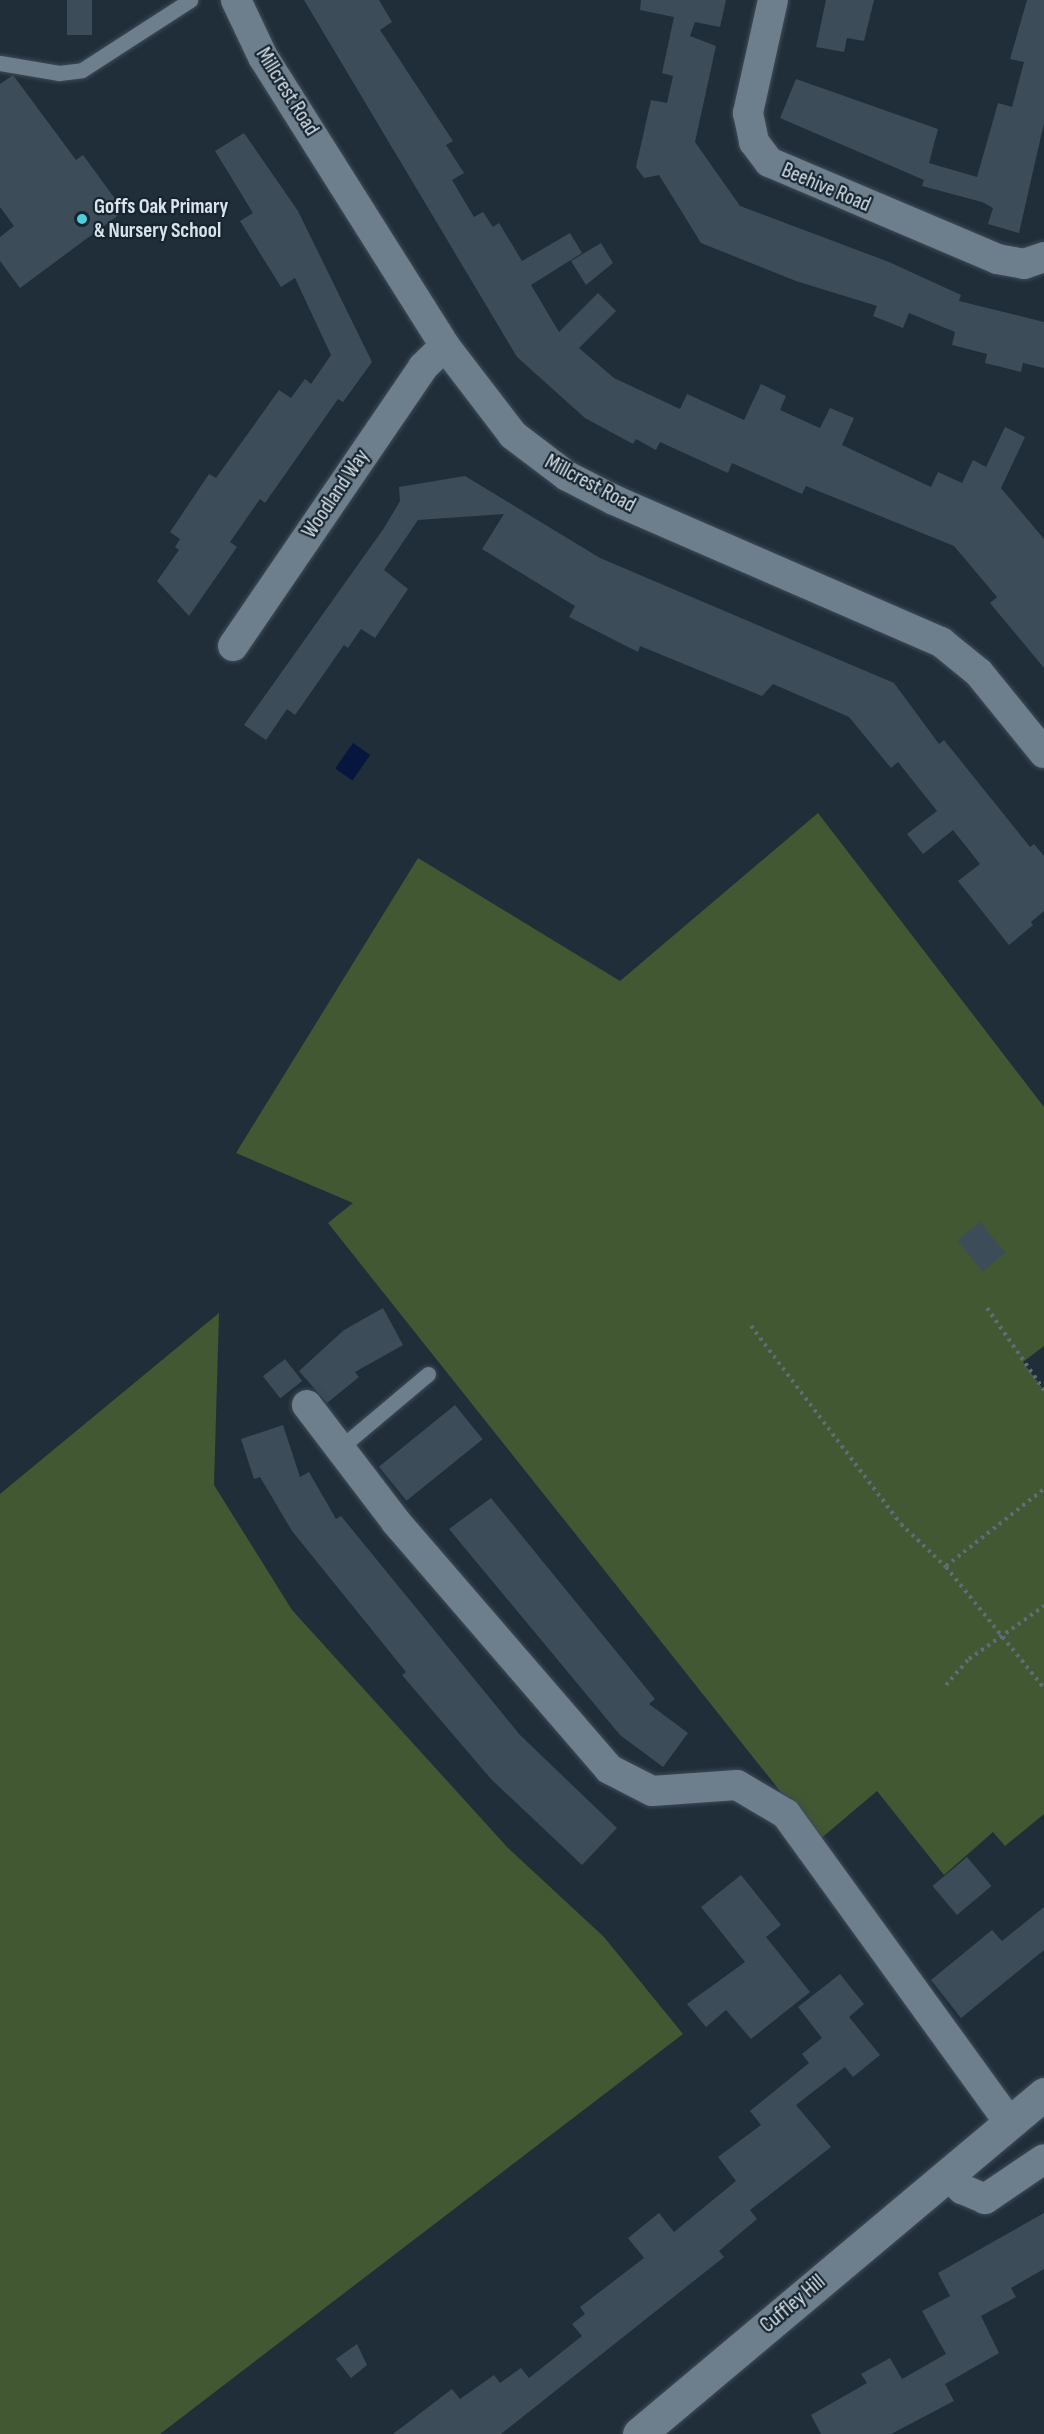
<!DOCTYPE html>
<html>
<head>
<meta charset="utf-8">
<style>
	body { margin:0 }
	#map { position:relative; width:1044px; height:2434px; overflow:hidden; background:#202e3a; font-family:"Sofia Sans Condensed",sans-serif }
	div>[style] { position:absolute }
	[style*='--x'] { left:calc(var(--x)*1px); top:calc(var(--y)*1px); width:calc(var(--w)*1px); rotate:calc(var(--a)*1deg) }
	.green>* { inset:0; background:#425832 }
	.water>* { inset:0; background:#06163e; transform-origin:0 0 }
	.building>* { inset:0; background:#3c4c59; transform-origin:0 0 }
	.path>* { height:4px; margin-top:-2px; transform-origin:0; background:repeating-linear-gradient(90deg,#606c77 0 3px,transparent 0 7.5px) }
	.roads { filter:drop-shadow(0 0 2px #3f4b56) drop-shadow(0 0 2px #3f4b56) }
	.lane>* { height:15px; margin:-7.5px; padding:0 7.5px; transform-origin:7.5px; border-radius:7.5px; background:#6d7e8c }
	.street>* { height:30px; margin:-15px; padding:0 15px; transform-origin:15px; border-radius:15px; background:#6d7e8c }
	.secondary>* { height:33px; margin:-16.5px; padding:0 16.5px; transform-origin:16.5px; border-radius:16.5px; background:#6d7e8c }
	.dots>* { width:16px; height:16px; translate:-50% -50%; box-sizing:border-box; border:3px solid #162530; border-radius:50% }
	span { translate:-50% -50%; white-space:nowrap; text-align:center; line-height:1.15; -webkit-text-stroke:4.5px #162530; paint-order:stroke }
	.street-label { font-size:21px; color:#dae3eb }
	.poi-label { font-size:21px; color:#dae3eb; font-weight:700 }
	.left { translate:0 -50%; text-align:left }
</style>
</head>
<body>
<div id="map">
	<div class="green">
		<i style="clip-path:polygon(818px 813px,1044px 1107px,1044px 1346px,1023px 1362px,1044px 1390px,1044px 1814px,1005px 1846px,993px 1832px,944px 1875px,877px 1791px,819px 1840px,328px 1223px,353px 1203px,236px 1153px,418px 858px,620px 981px)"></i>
		<i style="clip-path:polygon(219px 1313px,214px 1485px,292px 1610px,508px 1848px,604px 1937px,683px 2034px,160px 2434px,0 2434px,0 1494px)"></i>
	</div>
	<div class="water">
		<i style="left:353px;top:743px;width:21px;height:31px;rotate:35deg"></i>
	</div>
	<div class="building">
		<i style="left:67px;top:0;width:25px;height:35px"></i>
		<i style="clip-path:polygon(304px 0,379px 0,392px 22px,380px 30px,453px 141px,446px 145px,464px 173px,452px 180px,474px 217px,483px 212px,493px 227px,499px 223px,522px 261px,570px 233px,582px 253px,531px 285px,559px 332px,598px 293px,616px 311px,579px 348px,614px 378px,680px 409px,687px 394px,744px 420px,761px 384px,786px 396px,780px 410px,820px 428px,830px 408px,854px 418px,842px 445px,931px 487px,938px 472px,962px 483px,973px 460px,986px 467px,1005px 427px,1025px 437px,1001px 488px,1044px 539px,1044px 668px,990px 603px,997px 597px,954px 546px,806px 486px,802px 494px,732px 463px,728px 473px,660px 442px,656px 450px,636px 439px,633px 444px,585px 418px,517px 357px)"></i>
		<i style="clip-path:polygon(641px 0,726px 0,720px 27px,695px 22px,690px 36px,716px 46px,695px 142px,740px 206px,889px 262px,961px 295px,959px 301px,1044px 322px,1044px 368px,1023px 363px,1021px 372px,985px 363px,987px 354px,952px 345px,955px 332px,909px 313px,903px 328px,873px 316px,877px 306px,796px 281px,701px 243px,659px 175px,644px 178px,636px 167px,651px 100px,667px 103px,673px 76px,662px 73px,674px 17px,640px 10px)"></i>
		<i style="clip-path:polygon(826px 0,874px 0,864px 41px,847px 38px,844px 52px,816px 47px)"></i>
		<i style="clip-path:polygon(1027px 0,1044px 0,1044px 123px,1019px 233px,988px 224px,993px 208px,982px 202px,922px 186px,924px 180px,780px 118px,796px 79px,938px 129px,929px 163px,977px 177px,998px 103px,1012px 107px,1024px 62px,1010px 59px)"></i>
		<i style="clip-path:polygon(13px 75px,76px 160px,83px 155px,124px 211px,20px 288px,0 261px,0 237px,14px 226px,0 207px,0 84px)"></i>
		<i style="clip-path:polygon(244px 133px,298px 211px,372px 362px,343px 402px,338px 399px,265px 503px,260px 499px,230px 542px,237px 547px,189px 616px,157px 581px,179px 550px,175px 547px,180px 539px,170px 532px,209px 474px,216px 478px,279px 390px,291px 398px,305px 379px,311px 384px,331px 355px,295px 278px,281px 287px,240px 221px,253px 213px,215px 151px)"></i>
		<i style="clip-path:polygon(601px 243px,613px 263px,586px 285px,571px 261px)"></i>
		<i style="clip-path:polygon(465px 476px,600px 558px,894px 683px,939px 744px,944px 740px,1030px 847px,1034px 844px,1044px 856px,1044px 911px,1031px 922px,1033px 925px,1009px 945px,958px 881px,980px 864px,953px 830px,923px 854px,907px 834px,937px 811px,898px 762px,891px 768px,849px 717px,773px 684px,762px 696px,640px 646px,638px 652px,569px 617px,575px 606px,482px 549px,504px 514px,418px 520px,384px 570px,408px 589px,375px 638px,361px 629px,348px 648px,344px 645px,295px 715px,287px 709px,266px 740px,244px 725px,384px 528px,400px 501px,399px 487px)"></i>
		<i style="left:980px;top:1222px;width:40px;height:29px;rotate:51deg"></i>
		<i style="clip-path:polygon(383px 1308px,403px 1345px,355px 1372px,359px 1377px,327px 1403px,299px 1371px,344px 1330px)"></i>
		<i style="left:285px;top:1359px;width:28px;height:28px;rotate:52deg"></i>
		<i style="left:455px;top:1405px;width:44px;height:98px;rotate:51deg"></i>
		<i style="clip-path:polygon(283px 1425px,300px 1477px,309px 1472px,336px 1519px,341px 1516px,520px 1735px,617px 1828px,582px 1865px,491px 1779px,402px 1675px,406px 1672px,292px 1531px,260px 1477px,254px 1479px,241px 1439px)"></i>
		<i style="clip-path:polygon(491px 1498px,655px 1699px,649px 1704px,688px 1733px,663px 1767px,620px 1735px,449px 1529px)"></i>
		<i style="left:967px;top:1857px;width:38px;height:45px;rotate:50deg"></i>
		<i style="clip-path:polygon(741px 1875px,781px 1925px,766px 1937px,810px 1992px,751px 2039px,726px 2010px,706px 2027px,687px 2004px,745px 1962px,701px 1907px)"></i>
		<i style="clip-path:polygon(1044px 1907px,1044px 1950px,961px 2018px,931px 1980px,992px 1930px,1002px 1941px)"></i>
		<i style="clip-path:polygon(840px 1974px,864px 2004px,849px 2017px,880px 2055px,853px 2077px,845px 2067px,796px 2105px,831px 2147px,750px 2210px,757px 2219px,719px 2251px,724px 2257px,501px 2434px,393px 2434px,452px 2389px,460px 2399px,494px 2375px,500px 2383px,521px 2368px,529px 2378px,582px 2336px,572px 2324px,585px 2314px,580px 2307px,644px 2258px,628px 2238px,659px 2213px,674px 2232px,736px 2181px,718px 2157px,761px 2125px,750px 2111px,809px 2063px,802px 2054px,822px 2038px,798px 2007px)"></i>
		<i style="clip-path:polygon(1044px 2213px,1044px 2269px,1011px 2288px,1016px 2297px,981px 2316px,999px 2353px,945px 2384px,954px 2401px,891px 2434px,821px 2434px,811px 2415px,867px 2383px,861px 2374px,890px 2358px,902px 2379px,946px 2354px,922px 2311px,950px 2296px,938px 2273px)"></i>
		<i style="clip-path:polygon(357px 2344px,367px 2365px,351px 2378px,336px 2359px)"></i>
	</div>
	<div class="path">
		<i style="--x:987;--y:1308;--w:100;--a:55.2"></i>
		<i style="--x:751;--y:1326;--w:248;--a:52.9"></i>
		<i style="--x:901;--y:1524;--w:62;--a:43.7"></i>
		<i style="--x:946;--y:1567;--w:156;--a:51"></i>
		<i style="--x:946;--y:1566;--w:125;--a:-38.2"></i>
		<i style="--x:946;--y:1685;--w:35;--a:-49"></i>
		<i style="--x:969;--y:1659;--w:92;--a:-35.2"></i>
	</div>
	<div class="roads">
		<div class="lane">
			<i style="--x:0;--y:63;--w:60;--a:9.6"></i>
			<i style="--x:59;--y:73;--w:23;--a:-7"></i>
			<i style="--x:82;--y:70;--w:129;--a:-32.9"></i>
			<i style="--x:340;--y:1448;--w:115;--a:-40.1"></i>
		</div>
		<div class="street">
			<i style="--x:236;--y:0;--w:63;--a:64.7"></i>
			<i style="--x:263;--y:57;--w:342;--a:57.8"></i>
			<i style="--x:445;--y:346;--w:112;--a:52.6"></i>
			<i style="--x:513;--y:435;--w:68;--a:37.2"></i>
			<i style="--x:567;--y:476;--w:53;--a:27.1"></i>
			<i style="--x:614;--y:500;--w:357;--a:23.5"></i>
			<i style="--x:941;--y:642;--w:49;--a:39.2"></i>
			<i style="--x:979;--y:673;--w:103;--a:50.9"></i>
			<i style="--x:773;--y:0;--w:116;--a:102.5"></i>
			<i style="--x:748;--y:113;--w:30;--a:78"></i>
			<i style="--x:754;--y:142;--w:25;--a:53"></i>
			<i style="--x:769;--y:162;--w:248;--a:23"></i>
			<i style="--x:997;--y:259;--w:27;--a:10"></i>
			<i style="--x:1024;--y:264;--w:21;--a:-19"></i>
			<i style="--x:233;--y:646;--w:338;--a:-55.7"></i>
			<i style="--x:423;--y:367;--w:30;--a:-44"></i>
			<i style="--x:307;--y:1405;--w:147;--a:52.7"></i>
			<i style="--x:396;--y:1522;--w:326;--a:49.2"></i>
			<i style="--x:609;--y:1769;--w:48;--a:27.1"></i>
			<i style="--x:652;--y:1791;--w:85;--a:-4"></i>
			<i style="--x:737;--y:1785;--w:57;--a:30.6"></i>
			<i style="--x:786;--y:1814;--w:382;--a:54.1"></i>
			<i style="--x:948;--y:2174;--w:21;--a:47"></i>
			<i style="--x:962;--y:2189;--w:25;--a:23"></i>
			<i style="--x:985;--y:2199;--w:71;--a:-34.1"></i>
		</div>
		<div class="secondary">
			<i style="--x:639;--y:2434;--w:529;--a:-40.01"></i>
		</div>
	</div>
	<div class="dots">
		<i style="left:82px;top:219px;background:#52cbda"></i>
	</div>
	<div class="street-label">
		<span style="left:287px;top:92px;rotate:58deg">Millcrest Road</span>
		<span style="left:826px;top:188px;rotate:23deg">Beehive Road</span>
		<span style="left:590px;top:484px;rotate:28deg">Millcrest Road</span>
		<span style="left:336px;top:494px;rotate:-56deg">Woodland Way</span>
		<span style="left:793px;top:2304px;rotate:-40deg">Cuffley Hill</span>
	</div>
	<div class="poi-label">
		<span class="left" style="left:94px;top:219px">Goffs Oak Primary<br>&amp; Nursery School</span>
	</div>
</div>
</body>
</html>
